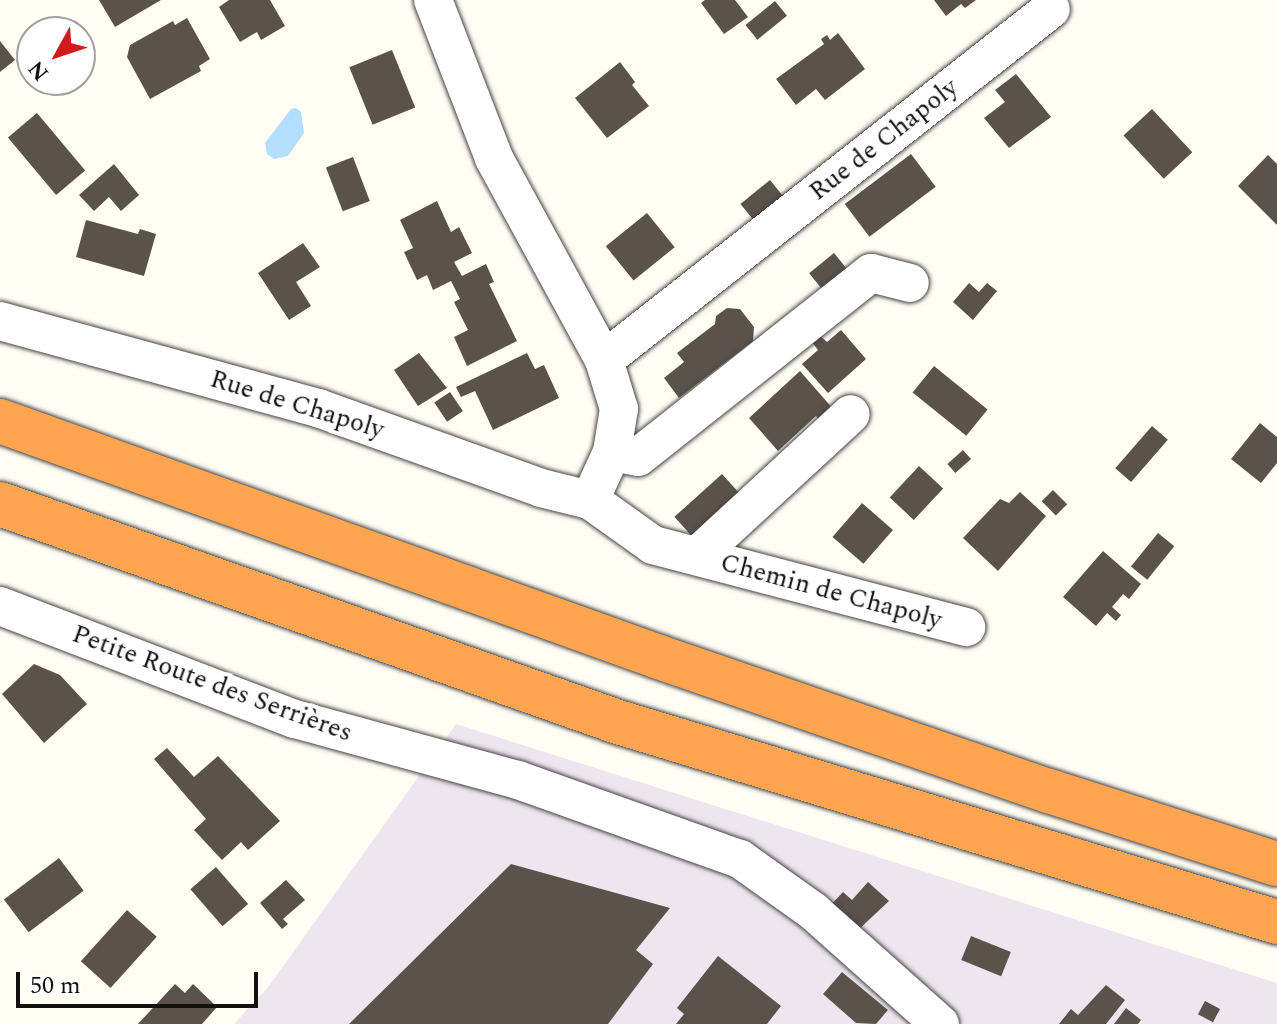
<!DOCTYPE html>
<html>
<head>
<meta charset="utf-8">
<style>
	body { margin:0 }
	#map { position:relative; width:1277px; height:1024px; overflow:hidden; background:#fffdf4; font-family:Spectral,serif }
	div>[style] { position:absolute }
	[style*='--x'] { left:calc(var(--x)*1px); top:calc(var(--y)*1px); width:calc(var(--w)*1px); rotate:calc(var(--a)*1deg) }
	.industrial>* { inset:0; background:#eee5ef }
	.water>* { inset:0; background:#b3dffc }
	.building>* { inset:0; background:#5b524c; transform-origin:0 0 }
	.roads { filter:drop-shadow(0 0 2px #444) drop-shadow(0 0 2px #444) }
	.minor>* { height:38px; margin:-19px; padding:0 19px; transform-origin:19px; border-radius:19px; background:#fff }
	.highway>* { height:44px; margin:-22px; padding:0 22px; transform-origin:22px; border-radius:22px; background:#ffa552 }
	span { translate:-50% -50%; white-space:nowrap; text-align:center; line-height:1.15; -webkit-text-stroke:8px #fff; paint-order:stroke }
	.street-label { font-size:26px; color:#111 }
	.north { position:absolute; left:16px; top:16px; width:80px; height:80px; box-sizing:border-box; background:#fff; border:2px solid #a0a0a0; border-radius:50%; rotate:230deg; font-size:22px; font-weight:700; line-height:32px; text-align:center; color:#111 }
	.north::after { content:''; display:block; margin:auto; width:28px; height:36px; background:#cf1a1e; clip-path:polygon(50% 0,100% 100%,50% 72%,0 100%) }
	.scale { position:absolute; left:16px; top:972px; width:242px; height:36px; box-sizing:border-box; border:4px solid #111; border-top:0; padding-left:10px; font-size:24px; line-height:28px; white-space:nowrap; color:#111; -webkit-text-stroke:6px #fff; paint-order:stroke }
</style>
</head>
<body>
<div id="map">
	<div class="industrial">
		<i style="clip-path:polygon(456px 724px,1277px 983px,1277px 1024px,234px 1024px,269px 986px)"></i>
	</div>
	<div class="water">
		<i style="clip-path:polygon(296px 108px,301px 112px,304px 133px,288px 156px,274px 159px,267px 154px,265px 143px,291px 109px)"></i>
	</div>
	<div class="building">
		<i style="clip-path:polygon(99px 0,161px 0,115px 27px)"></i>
		<i style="clip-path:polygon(229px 0,270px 0,285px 26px,261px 40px,257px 32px,240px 42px,219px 7px)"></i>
		<i style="clip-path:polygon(705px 0,735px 0,748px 17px,724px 34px,701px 3px)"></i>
		<i style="clip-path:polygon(934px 0,976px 0,965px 8px,961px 4px,946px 16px)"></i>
		<i style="left:775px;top:1px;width:19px;height:38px;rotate:51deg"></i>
		<i style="clip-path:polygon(187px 18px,210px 59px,199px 66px,201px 71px,150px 99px,127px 57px,130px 45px,173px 21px,175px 25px)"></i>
		<i style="clip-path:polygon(838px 33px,865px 69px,825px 100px,816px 89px,796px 105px,776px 79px,824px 44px,821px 39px,827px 35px,830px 40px)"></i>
		<i style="clip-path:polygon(0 41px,15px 60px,0 72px)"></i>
		<i style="left:392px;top:50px;width:62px;height:46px;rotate:68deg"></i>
		<i style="clip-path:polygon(620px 62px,635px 82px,632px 85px,649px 106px,607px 138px,575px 98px)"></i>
		<i style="clip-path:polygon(1016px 74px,1051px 117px,1009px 148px,984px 118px,1005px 102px,995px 90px)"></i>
		<i style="left:1152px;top:109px;width:59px;height:39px;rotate:47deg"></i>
		<i style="left:37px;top:113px;width:75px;height:38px;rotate:50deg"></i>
		<i style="left:911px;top:154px;width:41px;height:83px;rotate:53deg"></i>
		<i style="clip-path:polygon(1268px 155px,1277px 164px,1277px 225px,1238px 186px)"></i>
		<i style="left:353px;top:157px;width:47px;height:29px;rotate:69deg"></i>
		<i style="clip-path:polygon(114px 164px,139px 195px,121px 211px,109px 197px,94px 211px,79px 195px)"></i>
		<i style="left:770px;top:180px;width:21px;height:38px;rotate:51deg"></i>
		<i style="clip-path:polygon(437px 201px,451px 232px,459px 227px,472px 253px,454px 262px,462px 276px,486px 264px,494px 282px,489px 284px,517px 341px,467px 366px,454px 337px,468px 330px,454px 302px,460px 299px,451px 281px,433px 290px,427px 275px,417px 280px,404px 252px,413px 248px,400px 220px)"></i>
		<i style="left:647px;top:213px;width:44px;height:53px;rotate:51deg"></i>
		<i style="clip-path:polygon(86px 220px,138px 234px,140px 229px,156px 234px,144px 276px,76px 257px)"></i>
		<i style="clip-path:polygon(303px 243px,320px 267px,296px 282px,311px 306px,289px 320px,258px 273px)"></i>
		<i style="left:834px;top:253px;width:22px;height:32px;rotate:51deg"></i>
		<i style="clip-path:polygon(969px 283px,979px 292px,987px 283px,997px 291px,973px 320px,953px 302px)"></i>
		<i style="clip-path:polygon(727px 308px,740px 309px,754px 327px,753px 341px,679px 398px,664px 378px,684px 362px,677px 353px,715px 324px,716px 316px)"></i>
		<i style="clip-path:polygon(841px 330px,866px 359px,828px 393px,802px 364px,818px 350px,811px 341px,818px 334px,827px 342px)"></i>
		<i style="clip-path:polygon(419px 353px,447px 388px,418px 406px,394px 370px)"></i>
		<i style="clip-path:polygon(527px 353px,535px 369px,544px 365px,559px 398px,493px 430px,475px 391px,461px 397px,456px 387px)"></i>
		<i style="left:934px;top:366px;width:69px;height:34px;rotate:39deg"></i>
		<i style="clip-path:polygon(800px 371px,834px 410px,821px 421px,816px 416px,778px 451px,749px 418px)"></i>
		<i style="left:450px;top:392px;width:23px;height:19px;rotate:56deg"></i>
		<i style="clip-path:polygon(1260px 423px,1277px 437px,1277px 463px,1261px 483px,1231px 459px)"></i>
		<i style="left:1152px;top:426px;width:21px;height:56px;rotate:41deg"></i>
		<i style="left:963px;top:450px;width:12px;height:21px;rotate:48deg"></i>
		<i style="left:919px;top:466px;width:33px;height:43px;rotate:43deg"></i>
		<i style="left:722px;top:474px;width:28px;height:64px;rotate:48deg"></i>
		<i style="left:1053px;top:490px;width:20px;height:16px;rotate:45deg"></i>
		<i style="clip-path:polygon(1020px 492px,1046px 516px,998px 571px,963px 538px,1000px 499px,1009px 503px)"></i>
		<i style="left:862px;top:503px;width:41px;height:45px;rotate:41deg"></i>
		<i style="left:1158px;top:533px;width:21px;height:43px;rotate:39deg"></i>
		<i style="clip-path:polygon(1103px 551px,1141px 584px,1129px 599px,1123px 594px,1112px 607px,1121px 615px,1116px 621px,1107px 613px,1096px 626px,1063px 597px)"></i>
		<i style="clip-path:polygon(34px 664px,60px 675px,87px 704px,44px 743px,2px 694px)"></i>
		<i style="clip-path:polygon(167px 748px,194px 777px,218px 756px,280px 821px,248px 850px,241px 842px,222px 860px,194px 830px,206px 819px,154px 759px)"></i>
		<i style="left:59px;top:858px;width:41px;height:69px;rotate:53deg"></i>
		<i style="clip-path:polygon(511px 864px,670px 908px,636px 950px,653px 964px,608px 1024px,349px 1024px)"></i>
		<i style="left:216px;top:867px;width:49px;height:34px;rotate:49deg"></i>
		<i style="clip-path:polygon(286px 880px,305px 900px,283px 919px,288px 924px,282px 929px,260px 903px)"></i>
		<i style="clip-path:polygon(868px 882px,889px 901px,856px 932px,829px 907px,843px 892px,852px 900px)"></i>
		<i style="left:127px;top:910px;width:40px;height:69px;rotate:42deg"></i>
		<i style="left:971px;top:936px;width:43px;height:26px;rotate:22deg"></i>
		<i style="clip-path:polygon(718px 956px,781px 1006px,767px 1024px,676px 1024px,684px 1014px,677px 1008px)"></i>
		<i style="clip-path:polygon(842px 972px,888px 1010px,876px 1024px,856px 1023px,823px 994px)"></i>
		<i style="clip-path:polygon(175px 984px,185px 993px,193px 984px,217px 1007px,202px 1024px,138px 1024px)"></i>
		<i style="clip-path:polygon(1106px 985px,1125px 1000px,1106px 1024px,1059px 1024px,1071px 1009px,1078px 1015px)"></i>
		<i style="left:1205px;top:1001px;width:17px;height:15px;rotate:28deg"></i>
		<i style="clip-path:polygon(1126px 1008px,1141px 1020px,1138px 1024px,1114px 1024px)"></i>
	</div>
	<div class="roads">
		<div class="minor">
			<i style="--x:0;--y:321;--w:330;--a:15.3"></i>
			<i style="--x:318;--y:408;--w:237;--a:19.7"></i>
			<i style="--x:541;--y:488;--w:50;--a:13.8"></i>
			<i style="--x:590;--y:500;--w:53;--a:-65.4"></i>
			<i style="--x:612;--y:452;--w:44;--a:-80.8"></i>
			<i style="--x:619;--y:409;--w:51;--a:-107"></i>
			<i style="--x:604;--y:360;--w:230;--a:-118.6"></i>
			<i style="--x:494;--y:158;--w:169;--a:-111.1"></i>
			<i style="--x:604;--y:360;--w:568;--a:-38.14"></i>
			<i style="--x:612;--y:452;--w:26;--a:11"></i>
			<i style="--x:638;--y:457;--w:297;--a:-38.3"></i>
			<i style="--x:871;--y:273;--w:40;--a:14.4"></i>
			<i style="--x:590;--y:500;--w:77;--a:35.5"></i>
			<i style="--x:653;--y:545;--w:324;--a:14.7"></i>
			<i style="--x:697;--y:556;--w:209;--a:-42.7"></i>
			<i style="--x:0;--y:606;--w:316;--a:21"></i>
			<i style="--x:295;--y:719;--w:231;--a:15.3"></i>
			<i style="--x:518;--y:780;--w:236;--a:19.6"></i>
			<i style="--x:740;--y:859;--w:90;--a:35.5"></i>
			<i style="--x:813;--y:911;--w:170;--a:41.7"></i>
		</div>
		<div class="highway">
			<i style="--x:0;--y:421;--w:700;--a:19.7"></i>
			<i style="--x:659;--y:657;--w:412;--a:19"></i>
			<i style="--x:1049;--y:791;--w:239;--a:17.8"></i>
			<i style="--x:0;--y:504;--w:655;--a:19.43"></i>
			<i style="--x:618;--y:722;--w:689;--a:16.88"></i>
		</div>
	</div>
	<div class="street-label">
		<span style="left:884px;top:140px;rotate:-38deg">Rue de Chapoly</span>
		<span style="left:297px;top:405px;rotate:17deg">Rue de Chapoly</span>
		<span style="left:831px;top:592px;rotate:15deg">Chemin de Chapoly</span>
		<span style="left:212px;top:684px;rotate:20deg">Petite Route des Serrières</span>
	</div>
	<div class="north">N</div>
	<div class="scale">50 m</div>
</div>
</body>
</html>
